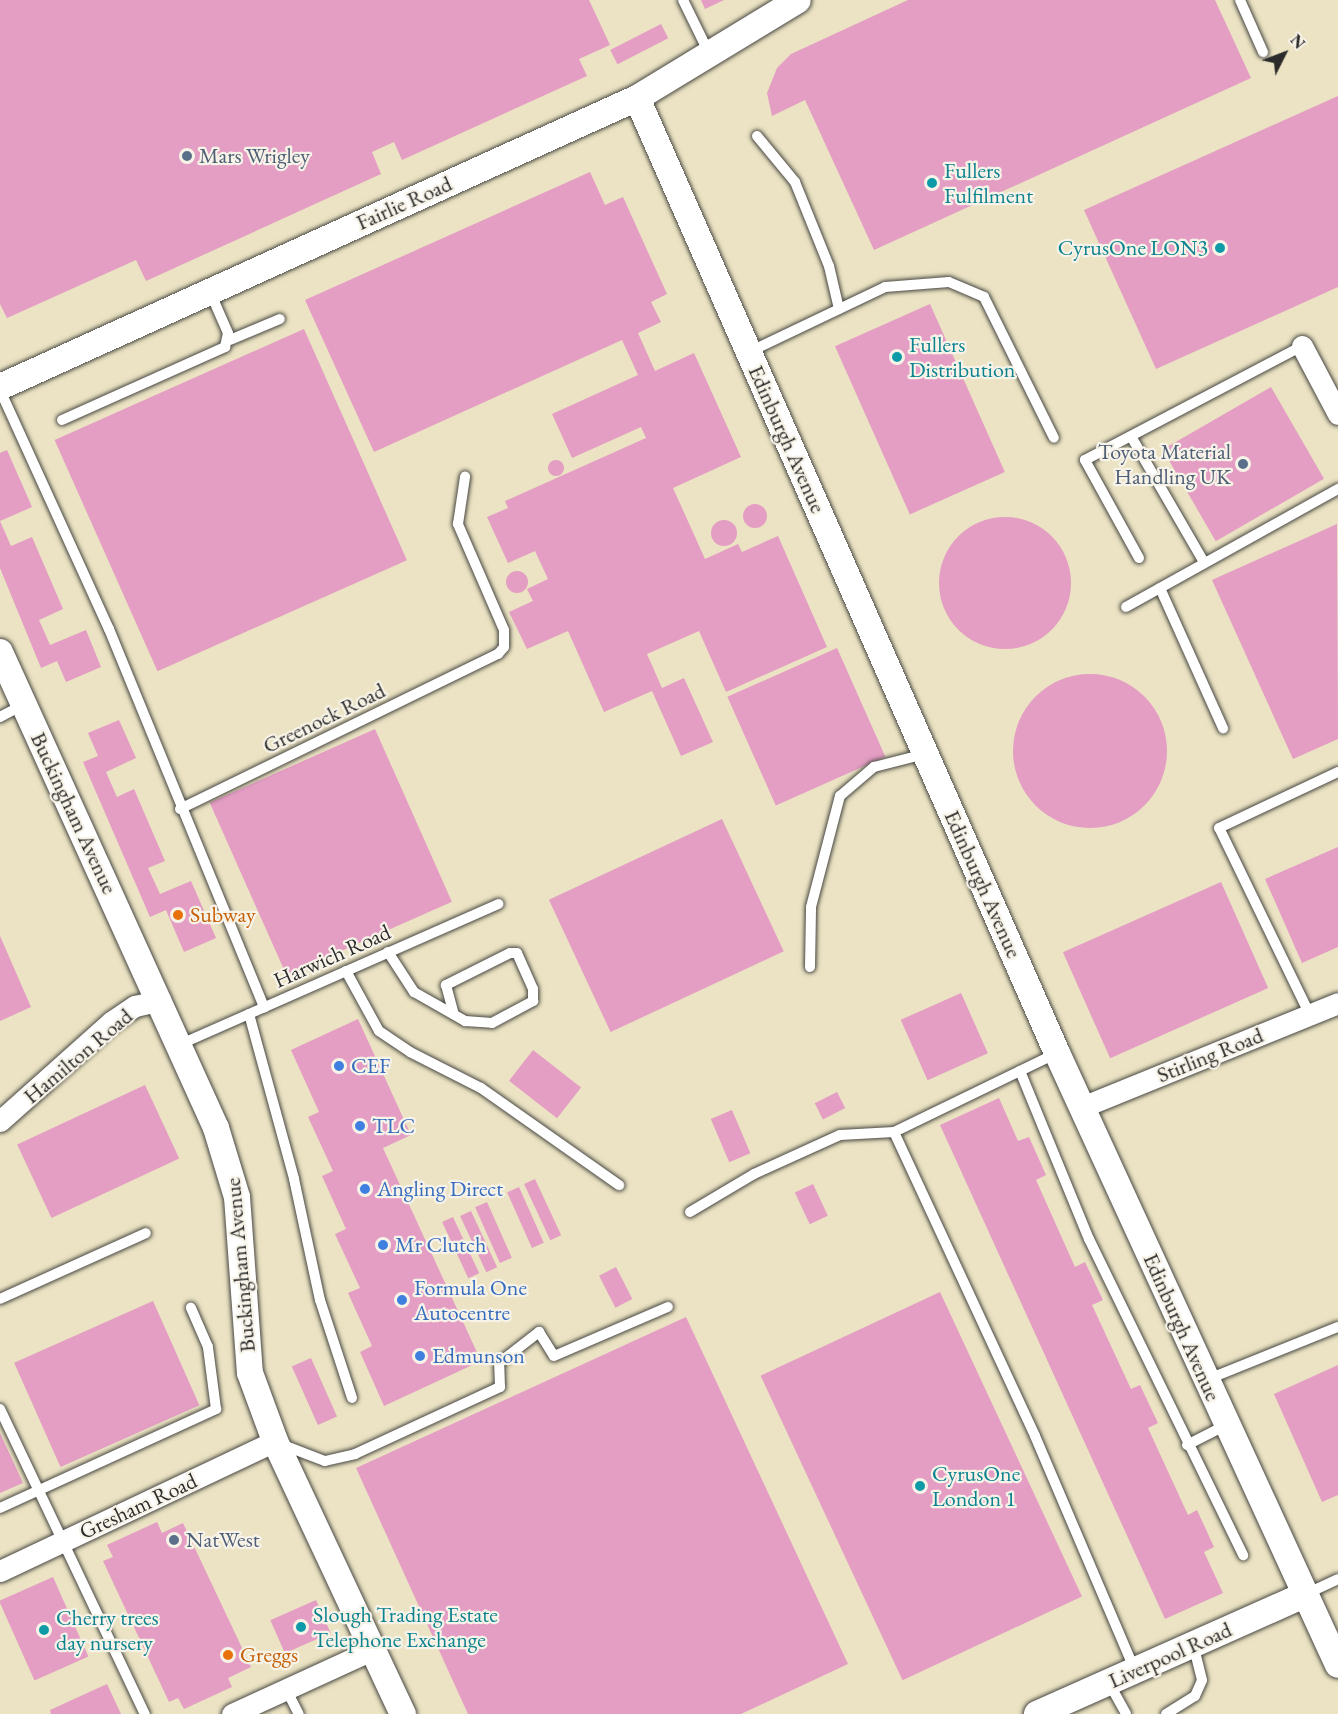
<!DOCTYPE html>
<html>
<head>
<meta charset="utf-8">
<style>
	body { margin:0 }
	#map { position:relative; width:1338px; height:1714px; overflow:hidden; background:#ebe3c3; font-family:"EB Garamond",serif }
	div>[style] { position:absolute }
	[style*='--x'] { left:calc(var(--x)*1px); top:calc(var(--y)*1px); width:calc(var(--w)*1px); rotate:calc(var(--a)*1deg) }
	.building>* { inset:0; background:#e49dc3; transform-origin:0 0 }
	.round { border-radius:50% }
	.roads { filter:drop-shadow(0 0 2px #484742) drop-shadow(0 0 2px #484742) }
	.service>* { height:10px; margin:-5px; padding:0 5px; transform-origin:5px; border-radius:5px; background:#fff }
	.minor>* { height:21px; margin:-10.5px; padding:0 10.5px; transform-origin:10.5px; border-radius:10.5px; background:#fff }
	.tertiary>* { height:26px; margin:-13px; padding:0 13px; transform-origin:13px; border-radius:13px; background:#fff }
	.dots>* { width:16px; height:16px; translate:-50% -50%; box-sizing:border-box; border:3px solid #f7f3e8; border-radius:50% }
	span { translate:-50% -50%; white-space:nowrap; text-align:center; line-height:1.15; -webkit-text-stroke:4.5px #f7f3e8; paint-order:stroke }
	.service-label { font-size:22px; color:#4e5e75 }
	.left { translate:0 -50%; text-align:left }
	.right { translate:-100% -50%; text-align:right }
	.culture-label { font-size:22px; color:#0d838f }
	.street-label { font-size:22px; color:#2b2b2b }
	.food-label { font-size:22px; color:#c56008 }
	.shop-label { font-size:22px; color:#366cbe }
	.north { position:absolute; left:1254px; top:24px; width:60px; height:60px; -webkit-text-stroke:4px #f7f3e8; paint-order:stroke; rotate:48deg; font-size:16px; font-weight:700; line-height:24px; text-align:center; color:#2b2b2b }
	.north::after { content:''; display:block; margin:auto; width:21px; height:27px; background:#2b2b2b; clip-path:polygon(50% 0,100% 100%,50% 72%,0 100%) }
</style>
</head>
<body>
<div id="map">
	<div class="building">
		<i style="clip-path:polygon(0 0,589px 0,610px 45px,579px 59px,587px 76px,402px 160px,394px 142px,372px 152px,381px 174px,146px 281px,136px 260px,7px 318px,0 304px)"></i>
		<i style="clip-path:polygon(701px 0,724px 0,705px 9px)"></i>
		<i style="clip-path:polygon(908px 0,1215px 0,1251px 78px,874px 250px,805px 100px,772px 116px,767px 93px,777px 68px,791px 54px)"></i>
		<i style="left:661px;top:24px;width:16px;height:57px;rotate:63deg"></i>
		<i style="clip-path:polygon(1338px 96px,1338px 287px,1156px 369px,1084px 210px)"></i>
		<i style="clip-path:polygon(590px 172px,605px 205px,623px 197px,667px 294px,651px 302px,661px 322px,638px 333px,655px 371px,694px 353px,741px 457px,673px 488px,705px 559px,738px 544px,742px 552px,778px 536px,827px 647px,726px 692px,699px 631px,647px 654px,662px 688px,684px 678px,713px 742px,681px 756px,652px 691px,604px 712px,568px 631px,527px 649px,509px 612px,533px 601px,527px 589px,548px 579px,535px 551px,508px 563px,487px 517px,508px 508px,505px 501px,646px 438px,641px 427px,572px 458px,552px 414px,638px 375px,622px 340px,374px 452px,305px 300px)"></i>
		<i style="left:930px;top:304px;width:184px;height:104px;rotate:66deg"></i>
		<i style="left:304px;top:329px;width:253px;height:273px;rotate:66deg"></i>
		<i style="left:1271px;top:387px;width:106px;height:125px;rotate:60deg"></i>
		<i style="clip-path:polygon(7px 450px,32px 507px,0 521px,0 453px)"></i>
		<i class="round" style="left:548px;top:460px;width:16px;height:16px"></i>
		<i class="round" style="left:743px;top:504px;width:24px;height:24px"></i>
		<i class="round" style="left:939px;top:517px;width:132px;height:132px"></i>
		<i class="round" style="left:711px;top:520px;width:26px;height:26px"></i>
		<i style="clip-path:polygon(0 521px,11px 546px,32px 537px,63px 609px,39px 620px,50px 645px,86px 630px,101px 667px,66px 682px,57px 661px,41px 668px,0 568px)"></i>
		<i style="clip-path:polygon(1337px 524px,1338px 739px,1293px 759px,1212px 580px)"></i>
		<i class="round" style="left:506px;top:571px;width:22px;height:22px"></i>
		<i style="left:837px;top:648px;width:119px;height:120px;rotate:66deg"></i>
		<i class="round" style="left:1013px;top:674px;width:154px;height:154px"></i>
		<i style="clip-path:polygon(119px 720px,136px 758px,106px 772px,117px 797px,134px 789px,165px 861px,148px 868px,160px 894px,191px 881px,216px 938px,184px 952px,166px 910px,150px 917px,83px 762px,98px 756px,88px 733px)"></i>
		<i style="left:375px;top:729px;width:189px;height:181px;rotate:66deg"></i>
		<i style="left:722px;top:819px;width:146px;height:191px;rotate:65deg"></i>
		<i style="clip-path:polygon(1338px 847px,1338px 947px,1302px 963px,1265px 879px)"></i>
		<i style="left:1221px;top:882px;width:116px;height:173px;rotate:66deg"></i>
		<i style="clip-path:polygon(0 936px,31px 1007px,0 1021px)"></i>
		<i style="left:961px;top:993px;width:66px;height:66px;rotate:66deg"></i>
		<i style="clip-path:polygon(358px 1019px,411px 1135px,383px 1148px,481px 1361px,384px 1406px,360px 1352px,372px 1346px,348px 1293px,360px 1288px,335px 1234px,346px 1229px,322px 1176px,333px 1171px,308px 1117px,319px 1112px,291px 1050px)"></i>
		<i style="left:533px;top:1050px;width:61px;height:39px;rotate:38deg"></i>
		<i style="left:145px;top:1085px;width:81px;height:141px;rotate:65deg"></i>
		<i style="left:837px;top:1092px;width:18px;height:25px;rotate:63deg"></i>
		<i style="clip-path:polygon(999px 1098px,1018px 1141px,1029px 1137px,1046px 1175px,1036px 1180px,1075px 1267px,1085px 1262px,1103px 1300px,1092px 1305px,1131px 1389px,1140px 1385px,1158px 1423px,1148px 1428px,1188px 1515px,1197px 1510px,1214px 1547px,1204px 1552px,1223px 1593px,1165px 1619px,940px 1125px)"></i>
		<i style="left:732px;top:1110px;width:47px;height:23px;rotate:67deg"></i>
		<i style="left:535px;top:1179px;width:62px;height:12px;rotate:65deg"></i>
		<i style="left:813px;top:1184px;width:35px;height:20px;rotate:65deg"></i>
		<i style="left:519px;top:1187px;width:61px;height:13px;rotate:66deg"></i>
		<i style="left:487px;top:1202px;width:61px;height:13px;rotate:66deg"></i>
		<i style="left:471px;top:1211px;width:62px;height:12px;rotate:65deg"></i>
		<i style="left:453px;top:1217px;width:62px;height:12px;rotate:65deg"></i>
		<i style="left:616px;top:1267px;width:36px;height:19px;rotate:63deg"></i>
		<i style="left:940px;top:1292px;width:336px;height:198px;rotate:65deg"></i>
		<i style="left:153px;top:1301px;width:114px;height:152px;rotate:66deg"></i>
		<i style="clip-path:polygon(686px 1317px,848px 1664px,741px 1714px,468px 1714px,356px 1468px)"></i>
		<i style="left:311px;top:1358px;width:64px;height:21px;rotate:66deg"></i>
		<i style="clip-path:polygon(1338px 1365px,1338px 1495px,1322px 1502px,1274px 1394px)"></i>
		<i style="clip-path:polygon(0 1433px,23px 1483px,0 1493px)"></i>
		<i style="clip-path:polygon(157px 1522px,162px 1533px,183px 1523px,251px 1667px,228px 1678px,232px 1687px,184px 1709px,178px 1698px,169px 1702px,103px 1561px,113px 1557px,107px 1545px)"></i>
		<i style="left:53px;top:1577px;width:87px;height:59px;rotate:66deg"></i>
		<i style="left:316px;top:1600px;width:36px;height:50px;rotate:66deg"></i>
		<i style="clip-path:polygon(107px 1684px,121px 1714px,51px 1714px,50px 1710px)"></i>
	</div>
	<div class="roads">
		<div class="service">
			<i style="--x:683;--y:0;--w:61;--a:63.9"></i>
			<i style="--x:1240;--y:0;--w:57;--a:66.1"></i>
			<i style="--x:757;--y:136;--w:60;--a:50.4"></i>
			<i style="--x:795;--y:182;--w:91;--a:68"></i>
			<i style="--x:829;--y:266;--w:44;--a:76.9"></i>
			<i style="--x:230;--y:340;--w:54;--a:-22.8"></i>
			<i style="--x:749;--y:352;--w:151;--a:-25.5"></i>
			<i style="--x:885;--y:287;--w:64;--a:-4.5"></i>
			<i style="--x:949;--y:282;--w:38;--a:23"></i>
			<i style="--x:984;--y:297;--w:157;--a:63.6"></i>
			<i style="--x:0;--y:390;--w:263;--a:65.5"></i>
			<i style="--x:109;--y:629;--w:409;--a:67.7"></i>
			<i style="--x:62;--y:420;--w:179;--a:-24.1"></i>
			<i style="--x:225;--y:347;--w:14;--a:-78"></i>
			<i style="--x:228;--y:333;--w:45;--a:-113.7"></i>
			<i style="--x:1132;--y:438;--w:143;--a:59.9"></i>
			<i style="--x:1139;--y:558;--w:112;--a:-118.9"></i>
			<i style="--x:1085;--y:460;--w:245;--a:-27.7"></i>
			<i style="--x:1160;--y:588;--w:154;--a:65.8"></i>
			<i style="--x:1126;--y:607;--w:243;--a:-29.1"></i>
			<i style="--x:0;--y:717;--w:26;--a:-28"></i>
			<i style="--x:180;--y:809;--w:354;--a:-26"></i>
			<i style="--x:498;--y:654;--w:9;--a:-49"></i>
			<i style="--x:504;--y:647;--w:17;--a:-90"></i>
			<i style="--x:504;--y:630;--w:116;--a:-113.5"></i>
			<i style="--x:458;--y:524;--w:48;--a:-81.5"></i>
			<i style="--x:388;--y:952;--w:48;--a:57"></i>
			<i style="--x:414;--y:992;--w:59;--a:29.6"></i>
			<i style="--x:465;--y:1021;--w:27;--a:4"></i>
			<i style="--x:492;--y:1023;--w:47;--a:-28.2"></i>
			<i style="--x:533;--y:1001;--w:12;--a:-90"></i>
			<i style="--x:533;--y:989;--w:39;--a:-114"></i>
			<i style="--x:517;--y:953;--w:7;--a:180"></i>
			<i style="--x:510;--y:953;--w:72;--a:153.4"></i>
			<i style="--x:446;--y:985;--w:30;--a:75"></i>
			<i style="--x:810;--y:967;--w:60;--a:-89"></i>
			<i style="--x:811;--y:907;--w:115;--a:-75.4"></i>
			<i style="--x:840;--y:796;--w:45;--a:-40.5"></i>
			<i style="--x:874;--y:767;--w:53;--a:-14.3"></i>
			<i style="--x:346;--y:971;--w:68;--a:61.2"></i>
			<i style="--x:379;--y:1031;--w:37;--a:34"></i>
			<i style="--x:410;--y:1052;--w:80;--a:26.9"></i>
			<i style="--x:481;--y:1088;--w:169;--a:35.1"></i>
			<i style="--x:249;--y:1014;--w:171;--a:74.7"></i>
			<i style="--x:294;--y:1179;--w:124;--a:77.9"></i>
			<i style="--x:320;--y:1300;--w:103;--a:71.9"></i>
			<i style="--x:1310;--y:1015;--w:208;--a:-115.9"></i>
			<i style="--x:1219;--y:828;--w:132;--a:-25.2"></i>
			<i style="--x:181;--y:1044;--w:347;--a:-23.8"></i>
			<i style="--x:1057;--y:1053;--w:181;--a:154.1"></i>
			<i style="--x:894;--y:1132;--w:335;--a:65.1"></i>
			<i style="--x:1035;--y:1436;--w:254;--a:66.9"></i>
			<i style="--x:1020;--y:1071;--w:182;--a:67.7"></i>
			<i style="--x:1089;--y:1239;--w:352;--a:64"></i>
			<i style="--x:690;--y:1212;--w:74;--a:-30.7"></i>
			<i style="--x:754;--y:1174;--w:94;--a:-24.4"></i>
			<i style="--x:840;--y:1135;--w:54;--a:-3.2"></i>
			<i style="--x:0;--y:1299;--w:160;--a:-24.3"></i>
			<i style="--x:1206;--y:1380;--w:142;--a:-21.9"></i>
			<i style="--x:0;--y:1409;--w:338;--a:64.6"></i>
			<i style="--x:283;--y:1445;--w:45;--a:20.9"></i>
			<i style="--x:325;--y:1461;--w:31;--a:-13"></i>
			<i style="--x:355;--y:1454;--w:160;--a:-24.8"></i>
			<i style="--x:500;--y:1387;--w:24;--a:-92"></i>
			<i style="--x:499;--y:1363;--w:51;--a:-37.8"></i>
			<i style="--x:539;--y:1332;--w:28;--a:58"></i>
			<i style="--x:554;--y:1356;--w:124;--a:-23.3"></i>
			<i style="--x:1187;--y:1445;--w:44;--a:-27.1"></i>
			<i style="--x:0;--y:1508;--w:238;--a:-24.6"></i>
			<i style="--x:216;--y:1409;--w:63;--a:-97.4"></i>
			<i style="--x:208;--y:1347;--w:43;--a:-113.6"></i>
			<i style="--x:1306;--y:1594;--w:35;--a:-25"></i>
			<i style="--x:1109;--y:1683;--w:35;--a:61"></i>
			<i style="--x:286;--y:1689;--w:28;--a:63"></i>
			<i style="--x:1166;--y:1714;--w:34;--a:-32"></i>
			<i style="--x:1195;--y:1696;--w:17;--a:-66"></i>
			<i style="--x:1202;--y:1680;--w:36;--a:-104"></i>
		</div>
		<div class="minor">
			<i style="--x:1302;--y:346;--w:77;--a:62.1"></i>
			<i style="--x:1082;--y:1107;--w:276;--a:-22.1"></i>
			<i style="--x:0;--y:1121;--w:149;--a:-41.7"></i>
			<i style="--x:111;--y:1022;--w:29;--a:-34"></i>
			<i style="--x:135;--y:1006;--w:26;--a:-13"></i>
			<i style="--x:0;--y:1571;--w:304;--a:-25.3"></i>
			<i style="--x:232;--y:1714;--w:156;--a:-24.6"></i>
		</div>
		<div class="tertiary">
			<i style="--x:637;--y:98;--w:1043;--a:66.26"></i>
			<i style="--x:1057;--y:1053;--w:673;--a:65.34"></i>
			<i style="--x:0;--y:387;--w:699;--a:-24.4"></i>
			<i style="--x:637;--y:98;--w:188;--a:-31.3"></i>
			<i style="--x:0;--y:652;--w:523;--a:65.59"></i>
			<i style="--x:216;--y:1128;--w:72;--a:73.1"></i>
			<i style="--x:237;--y:1197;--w:176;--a:85.8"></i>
			<i style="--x:250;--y:1373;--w:72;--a:69.8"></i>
			<i style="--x:275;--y:1441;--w:302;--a:64.9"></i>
			<i style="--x:1037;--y:1714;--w:292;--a:-24"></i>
		</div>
	</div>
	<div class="dots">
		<i style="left:187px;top:156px;background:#5c6f8a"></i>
		<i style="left:932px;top:183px;background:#0f9aa8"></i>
		<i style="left:1220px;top:248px;background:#0f9aa8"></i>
		<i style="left:897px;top:357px;background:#0f9aa8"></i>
		<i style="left:1243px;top:464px;background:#5c6f8a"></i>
		<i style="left:178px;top:915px;background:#e8710a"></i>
		<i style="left:339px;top:1066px;background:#3f7fe0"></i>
		<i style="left:360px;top:1126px;background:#3f7fe0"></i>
		<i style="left:365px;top:1189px;background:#3f7fe0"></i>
		<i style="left:383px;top:1245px;background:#3f7fe0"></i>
		<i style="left:402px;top:1300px;background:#3f7fe0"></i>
		<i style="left:420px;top:1356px;background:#3f7fe0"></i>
		<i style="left:920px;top:1486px;background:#0f9aa8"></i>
		<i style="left:174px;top:1540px;background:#5c6f8a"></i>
		<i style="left:301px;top:1627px;background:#0f9aa8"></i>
		<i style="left:44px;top:1630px;background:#0f9aa8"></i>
		<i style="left:228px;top:1655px;background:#e8710a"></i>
	</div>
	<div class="service-label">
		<span class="left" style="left:199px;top:156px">Mars Wrigley</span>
		<span class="right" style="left:1231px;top:464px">Toyota Material<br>Handling UK</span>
		<span class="left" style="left:186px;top:1540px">NatWest</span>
	</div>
	<div class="culture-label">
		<span class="left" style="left:944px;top:183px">Fullers<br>Fulfilment</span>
		<span class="right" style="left:1208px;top:248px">CyrusOne LON3</span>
		<span class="left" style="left:909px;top:357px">Fullers<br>Distribution</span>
		<span class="left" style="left:932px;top:1486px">CyrusOne<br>London 1</span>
		<span class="left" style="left:313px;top:1627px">Slough Trading Estate<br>Telephone Exchange</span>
		<span class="left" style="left:56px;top:1630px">Cherry trees<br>day nursery</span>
	</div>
	<div class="street-label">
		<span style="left:404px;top:203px;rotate:-24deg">Fairlie Road</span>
		<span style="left:787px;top:439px;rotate:66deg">Edinburgh Avenue</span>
		<span style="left:324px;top:718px;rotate:-26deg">Greenock Road</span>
		<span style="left:74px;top:813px;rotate:65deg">Buckingham Avenue</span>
		<span style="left:983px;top:884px;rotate:66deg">Edinburgh Avenue</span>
		<span style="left:332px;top:956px;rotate:-24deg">Harwich Road</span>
		<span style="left:1210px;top:1055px;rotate:-22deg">Stirling Road</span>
		<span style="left:78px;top:1056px;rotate:-40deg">Hamilton Road</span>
		<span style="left:240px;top:1265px;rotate:-95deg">Buckingham Avenue</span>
		<span style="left:1182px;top:1327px;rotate:66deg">Edinburgh Avenue</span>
		<span style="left:138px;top:1506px;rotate:-25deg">Gresham Road</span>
		<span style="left:1170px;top:1655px;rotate:-24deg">Liverpool Road</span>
	</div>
	<div class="food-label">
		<span class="left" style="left:190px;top:915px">Subway</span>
		<span class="left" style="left:240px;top:1655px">Greggs</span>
	</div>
	<div class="shop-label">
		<span class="left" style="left:351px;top:1066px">CEF</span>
		<span class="left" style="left:372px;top:1126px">TLC</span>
		<span class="left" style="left:377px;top:1189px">Angling Direct</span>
		<span class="left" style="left:395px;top:1245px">Mr Clutch</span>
		<span class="left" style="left:414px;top:1300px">Formula One<br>Autocentre</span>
		<span class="left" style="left:432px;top:1356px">Edmunson</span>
	</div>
	<div class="north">N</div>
</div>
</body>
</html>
